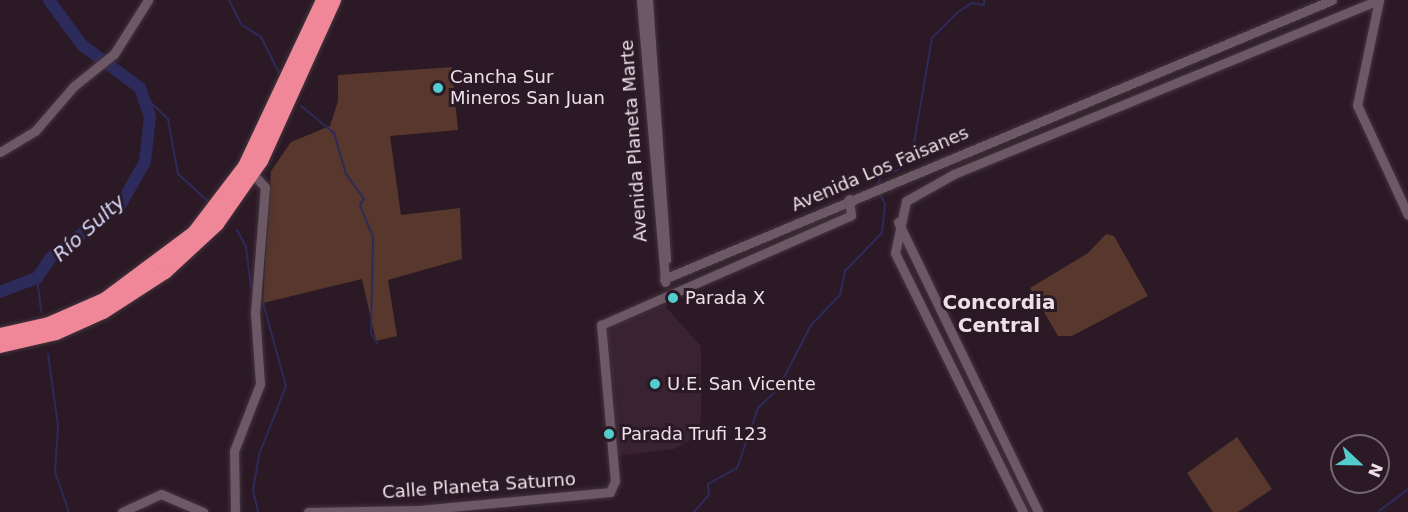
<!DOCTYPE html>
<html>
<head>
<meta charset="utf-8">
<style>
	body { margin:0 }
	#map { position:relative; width:1408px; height:512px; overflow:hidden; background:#2b1925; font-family:"DejaVu Sans",sans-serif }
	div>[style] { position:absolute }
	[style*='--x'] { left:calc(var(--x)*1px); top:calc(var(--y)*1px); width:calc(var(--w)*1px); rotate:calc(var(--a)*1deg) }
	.built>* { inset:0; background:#392231 }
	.green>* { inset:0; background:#58372c }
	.stream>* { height:2px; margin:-1px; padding:0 1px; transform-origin:1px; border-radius:1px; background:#2d2a5c }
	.river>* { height:12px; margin:-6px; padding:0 6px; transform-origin:6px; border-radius:6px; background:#2d2a5c }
	.roads { filter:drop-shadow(0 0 2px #43353e) drop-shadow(0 0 2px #43353e) }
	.minor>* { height:9px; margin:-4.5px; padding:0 4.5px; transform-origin:4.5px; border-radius:4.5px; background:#6d5865 }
	.highway>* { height:14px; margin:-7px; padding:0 7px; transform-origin:7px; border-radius:7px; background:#ef8799 }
	.dots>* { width:16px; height:16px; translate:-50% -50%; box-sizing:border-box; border:3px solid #2b1925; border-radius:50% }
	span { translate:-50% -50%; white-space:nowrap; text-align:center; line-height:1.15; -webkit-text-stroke:6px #2b1925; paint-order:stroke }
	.poi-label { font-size:18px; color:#ede1e8 }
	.left { translate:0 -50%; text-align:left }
	.street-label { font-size:18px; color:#ede1e8 }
	.water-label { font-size:20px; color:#d8dafc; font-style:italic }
	.neighbourhood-label { font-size:20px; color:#ede1e8; font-weight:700 }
	.north { position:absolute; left:1330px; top:434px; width:60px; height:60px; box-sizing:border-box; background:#2b1925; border:2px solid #796973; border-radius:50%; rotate:112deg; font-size:16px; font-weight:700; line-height:24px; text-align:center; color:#ede1e8 }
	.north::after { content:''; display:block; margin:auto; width:21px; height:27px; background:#52cdcd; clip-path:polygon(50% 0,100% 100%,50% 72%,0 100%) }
</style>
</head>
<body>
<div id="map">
	<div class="built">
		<i style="clip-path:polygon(664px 305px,701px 346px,701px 421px,693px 439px,674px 449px,617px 456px,606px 336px,612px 326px)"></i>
	</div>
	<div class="green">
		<i style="clip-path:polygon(452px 67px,458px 130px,390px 136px,401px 215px,460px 208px,462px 259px,388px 280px,397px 336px,376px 341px,362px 279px,263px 303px,271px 171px,291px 142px,330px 126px,338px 101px,338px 75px)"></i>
		<i style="clip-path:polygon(1106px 234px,1114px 236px,1148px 296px,1072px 336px,1058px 336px,1030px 288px,1088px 253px)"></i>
		<i style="clip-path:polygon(1237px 437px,1272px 489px,1238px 512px,1213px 512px,1187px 473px)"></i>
	</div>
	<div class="stream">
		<i style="--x:229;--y:0;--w:28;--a:63"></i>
		<i style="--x:242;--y:25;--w:22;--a:32"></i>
		<i style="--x:261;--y:37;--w:40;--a:63.4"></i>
		<i style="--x:143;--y:95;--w:35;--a:44"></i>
		<i style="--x:168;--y:119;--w:56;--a:79.7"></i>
		<i style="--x:178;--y:174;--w:42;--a:42.1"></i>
		<i style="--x:301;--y:106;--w:43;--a:39.3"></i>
		<i style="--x:334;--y:133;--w:43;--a:73.7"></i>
		<i style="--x:346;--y:174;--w:31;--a:54"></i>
		<i style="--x:364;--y:199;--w:7;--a:124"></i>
		<i style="--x:360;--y:205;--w:35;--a:68"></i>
		<i style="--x:373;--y:237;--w:96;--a:91.2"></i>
		<i style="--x:371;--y:333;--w:12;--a:59"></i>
		<i style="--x:878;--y:185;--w:9;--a:-72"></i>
		<i style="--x:881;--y:176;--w:18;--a:-19"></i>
		<i style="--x:898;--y:170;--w:21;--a:-47"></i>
		<i style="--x:912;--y:155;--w:119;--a:-80.3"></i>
		<i style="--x:932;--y:38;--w:37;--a:-45"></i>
		<i style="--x:958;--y:12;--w:17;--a:-33"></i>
		<i style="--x:972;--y:3;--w:12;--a:9"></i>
		<i style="--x:984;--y:5;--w:5;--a:-90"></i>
		<i style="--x:237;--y:230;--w:19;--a:62"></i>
		<i style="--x:246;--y:247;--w:41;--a:83"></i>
		<i style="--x:37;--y:278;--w:34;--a:83"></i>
		<i style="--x:48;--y:354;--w:73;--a:82.1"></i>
		<i style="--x:58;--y:426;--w:46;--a:93.7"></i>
		<i style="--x:55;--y:472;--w:42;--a:70.7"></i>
		<i style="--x:1379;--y:511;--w:36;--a:-37"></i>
		<i style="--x:258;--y:512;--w:23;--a:-103"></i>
		<i style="--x:253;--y:490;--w:36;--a:-80"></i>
		<i style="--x:259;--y:455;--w:74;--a:-68.6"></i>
		<i style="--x:286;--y:386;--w:90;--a:-105.4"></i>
		<i style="--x:694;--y:512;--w:23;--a:-49"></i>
		<i style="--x:709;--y:495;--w:11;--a:-95"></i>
		<i style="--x:708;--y:484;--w:33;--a:-29"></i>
		<i style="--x:737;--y:468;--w:64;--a:-70.7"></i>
		<i style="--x:758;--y:408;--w:28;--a:-44"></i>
		<i style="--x:778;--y:389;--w:72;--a:-62.7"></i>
		<i style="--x:811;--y:325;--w:42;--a:-46"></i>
		<i style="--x:840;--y:295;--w:25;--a:-78"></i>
		<i style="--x:845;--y:271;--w:53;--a:-45.8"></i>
		<i style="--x:882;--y:233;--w:28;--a:-84"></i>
		<i style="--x:885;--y:205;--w:15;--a:-113"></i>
	</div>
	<div class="river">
		<i style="--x:0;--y:292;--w:40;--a:-21"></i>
		<i style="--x:37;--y:278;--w:25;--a:-56"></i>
		<i style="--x:51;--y:257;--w:88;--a:-37.1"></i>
		<i style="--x:121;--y:204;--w:48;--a:-60.3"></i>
		<i style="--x:145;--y:162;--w:45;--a:-83.7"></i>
		<i style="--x:150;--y:117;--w:31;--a:-109"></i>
		<i style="--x:140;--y:88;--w:72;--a:-143.4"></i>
		<i style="--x:82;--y:45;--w:56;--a:-126.3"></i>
	</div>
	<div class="roads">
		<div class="minor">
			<i style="--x:641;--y:0;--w:283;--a:85.1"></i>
			<i style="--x:648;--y:0;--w:260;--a:86"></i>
			<i style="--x:1379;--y:0;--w:107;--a:101.8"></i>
			<i style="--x:1357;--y:105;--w:121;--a:65.1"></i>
			<i style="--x:0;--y:152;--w:41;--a:-31"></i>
			<i style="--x:35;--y:131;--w:60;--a:-49.1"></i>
			<i style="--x:74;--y:86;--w:51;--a:-38.7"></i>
			<i style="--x:114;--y:54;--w:64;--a:-57.8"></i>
			<i style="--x:898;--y:222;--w:322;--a:64.2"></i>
			<i style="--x:664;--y:279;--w:724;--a:-22.67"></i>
			<i style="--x:122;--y:512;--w:43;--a:-24.8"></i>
			<i style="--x:161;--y:494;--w:46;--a:23.2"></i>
			<i style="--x:235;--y:512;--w:61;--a:-90.9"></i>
			<i style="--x:234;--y:451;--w:72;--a:-68.8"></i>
			<i style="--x:260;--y:384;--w:71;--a:-94"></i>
			<i style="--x:255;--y:313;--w:126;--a:-85.5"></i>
			<i style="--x:265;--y:187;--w:18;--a:-133"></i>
			<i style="--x:308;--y:512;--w:111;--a:-1"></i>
			<i style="--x:419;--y:510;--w:192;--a:-5.4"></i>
			<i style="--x:610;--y:492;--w:12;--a:-66"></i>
			<i style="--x:615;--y:481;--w:157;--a:-95.1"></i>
			<i style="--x:601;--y:325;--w:273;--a:-23.7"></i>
			<i style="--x:851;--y:215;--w:16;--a:-97"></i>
			<i style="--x:1023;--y:512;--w:289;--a:-116.3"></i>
			<i style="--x:895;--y:253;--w:53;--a:-78.1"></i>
			<i style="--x:906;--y:201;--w:55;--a:-29.4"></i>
			<i style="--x:954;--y:174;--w:459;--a:-22.3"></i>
		</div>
		<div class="highway">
			<i style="--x:0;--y:335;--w:50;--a:-12.7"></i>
			<i style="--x:49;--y:324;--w:60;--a:-23.6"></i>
			<i style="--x:104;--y:300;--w:112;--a:-36.7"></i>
			<i style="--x:194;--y:233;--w:84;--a:-52.7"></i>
			<i style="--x:245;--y:166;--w:183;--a:-64.8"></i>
			<i style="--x:0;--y:346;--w:57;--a:-13.1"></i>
			<i style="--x:56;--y:333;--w:51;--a:-24.1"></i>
			<i style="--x:103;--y:312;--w:74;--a:-32.8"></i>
			<i style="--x:165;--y:272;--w:71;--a:-42.7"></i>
			<i style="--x:217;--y:224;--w:77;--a:-55.1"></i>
			<i style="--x:261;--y:161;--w:177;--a:-65.6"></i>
		</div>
	</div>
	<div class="dots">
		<i style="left:438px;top:88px;background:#52cdcd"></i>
		<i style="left:673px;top:298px;background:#52cdcd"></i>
		<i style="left:655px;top:384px;background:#52cdcd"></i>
		<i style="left:609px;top:434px;background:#52cdcd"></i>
	</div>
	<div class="poi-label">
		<span class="left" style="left:450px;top:88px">Cancha Sur<br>Mineros San Juan</span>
		<span class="left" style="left:685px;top:298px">Parada X</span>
		<span class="left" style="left:667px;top:384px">U.E. San Vicente</span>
		<span class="left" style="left:621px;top:434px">Parada Trufi 123</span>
	</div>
	<div class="street-label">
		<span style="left:634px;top:141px;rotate:-94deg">Avenida Planeta Marte</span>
		<span style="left:880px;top:169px;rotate:-23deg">Avenida Los Faisanes</span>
		<span style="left:479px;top:486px;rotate:-4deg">Calle Planeta Saturno</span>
	</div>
	<div class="water-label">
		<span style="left:89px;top:228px;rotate:-42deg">Río Sulty</span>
	</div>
	<div class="neighbourhood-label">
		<span style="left:999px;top:314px">Concordia<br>Central</span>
	</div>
	<div class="north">N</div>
</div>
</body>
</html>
